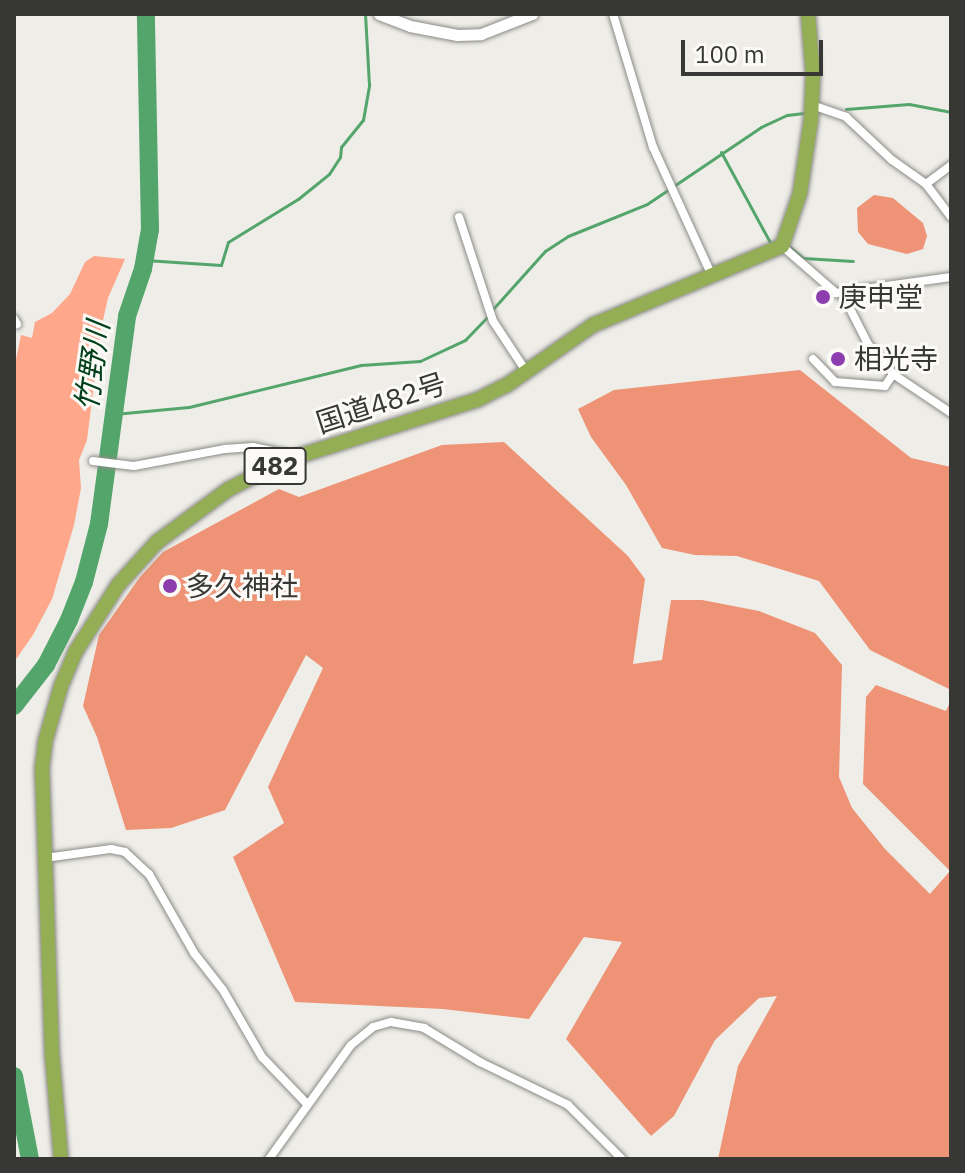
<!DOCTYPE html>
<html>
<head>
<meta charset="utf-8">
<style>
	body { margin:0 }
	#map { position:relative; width:965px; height:1173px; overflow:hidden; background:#eeede8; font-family:"IBM Plex Sans","Noto Sans JP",sans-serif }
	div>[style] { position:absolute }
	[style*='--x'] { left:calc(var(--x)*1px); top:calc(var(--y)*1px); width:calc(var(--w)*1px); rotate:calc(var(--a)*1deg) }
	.green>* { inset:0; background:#fea78b }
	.forest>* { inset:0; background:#ee9375 }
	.stream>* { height:3px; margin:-1.5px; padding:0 1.5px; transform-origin:1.5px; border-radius:1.5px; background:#54a56b }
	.river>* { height:18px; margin:-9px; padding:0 9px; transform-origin:9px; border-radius:9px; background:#54a56b }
	.roads { filter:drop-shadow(0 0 2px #8c8b87) drop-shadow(0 0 2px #8c8b87) }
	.street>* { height:8px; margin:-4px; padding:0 4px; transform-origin:4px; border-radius:4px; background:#fff }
	.secondary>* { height:11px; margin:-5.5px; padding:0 5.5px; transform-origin:5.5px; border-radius:5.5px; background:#fff }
	.highway>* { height:14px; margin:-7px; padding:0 7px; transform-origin:7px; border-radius:7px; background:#94ae56 }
	.dots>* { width:22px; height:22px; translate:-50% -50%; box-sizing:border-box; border:4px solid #fbfaf6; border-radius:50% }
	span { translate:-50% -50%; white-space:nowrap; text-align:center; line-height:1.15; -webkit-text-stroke:6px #fbfaf6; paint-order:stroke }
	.shield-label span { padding:2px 6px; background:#fbfaf6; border:2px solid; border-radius:6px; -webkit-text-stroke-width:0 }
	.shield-label { font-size:26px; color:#373735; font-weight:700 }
	.poi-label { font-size:28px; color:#373735 }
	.left { translate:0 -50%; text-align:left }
	.street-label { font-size:28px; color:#373735 }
	.water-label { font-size:30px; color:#00411b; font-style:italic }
	.frame { position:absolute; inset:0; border:16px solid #373735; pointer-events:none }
	.scale { position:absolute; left:681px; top:40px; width:142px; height:36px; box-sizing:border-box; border:4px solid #373735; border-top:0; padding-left:10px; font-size:24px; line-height:28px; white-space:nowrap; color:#373735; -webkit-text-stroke:6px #fbfaf6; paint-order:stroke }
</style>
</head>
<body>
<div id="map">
	<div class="green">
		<i style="clip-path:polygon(94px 256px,125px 259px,108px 298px,101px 329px,87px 440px,79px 460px,81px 488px,74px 525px,52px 599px,33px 635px,14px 662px,14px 369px,21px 335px,32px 338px,35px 322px,52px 313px,70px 294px,85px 262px)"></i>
	</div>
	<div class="forest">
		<i style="clip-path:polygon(874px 195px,893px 198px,923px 223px,927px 236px,923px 249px,907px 254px,868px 244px,858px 232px,857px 208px)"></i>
		<i style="clip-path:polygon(800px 370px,911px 458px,951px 467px,951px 690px,870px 650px,819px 581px,737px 556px,695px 555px,662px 548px,626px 485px,591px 437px,578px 409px,614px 390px)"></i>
		<i style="clip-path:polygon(504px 442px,628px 556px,645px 579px,633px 664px,662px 660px,671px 600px,702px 600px,759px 611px,815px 633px,842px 665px,839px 777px,852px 808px,885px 849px,930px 894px,950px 871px,863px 784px,866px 697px,876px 685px,946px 711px,951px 700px,951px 1159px,718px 1159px,738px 1066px,777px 996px,759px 998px,715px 1040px,674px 1116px,651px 1136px,566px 1039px,622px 942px,584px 937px,529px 1019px,443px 1009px,295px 1002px,233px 857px,284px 823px,268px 787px,323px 668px,306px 655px,225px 810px,171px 828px,126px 830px,97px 737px,83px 706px,99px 635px,140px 577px,163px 552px,279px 489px,299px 497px,442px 445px)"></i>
	</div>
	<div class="stream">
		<i style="--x:846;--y:109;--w:63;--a:-4.5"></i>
		<i style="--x:909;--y:104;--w:43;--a:10.8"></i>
		<i style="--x:721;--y:152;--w:105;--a:61.5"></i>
		<i style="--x:786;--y:244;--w:22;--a:39"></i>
		<i style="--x:803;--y:258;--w:50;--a:3.4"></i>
		<i style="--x:145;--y:260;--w:76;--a:3.8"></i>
		<i style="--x:221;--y:265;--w:24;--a:-73"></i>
		<i style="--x:228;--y:242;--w:82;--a:-31.6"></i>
		<i style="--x:298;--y:199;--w:40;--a:-39"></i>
		<i style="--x:329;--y:174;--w:20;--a:-57"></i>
		<i style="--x:340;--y:157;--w:10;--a:-84"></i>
		<i style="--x:341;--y:147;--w:35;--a:-51"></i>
		<i style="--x:363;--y:120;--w:36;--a:-80"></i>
		<i style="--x:369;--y:85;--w:71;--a:-93.2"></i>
		<i style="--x:492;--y:310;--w:79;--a:-48.1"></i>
		<i style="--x:545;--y:251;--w:27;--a:-33"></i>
		<i style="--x:568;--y:236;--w:85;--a:-22.1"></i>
		<i style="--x:647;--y:204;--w:138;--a:-34"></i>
		<i style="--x:761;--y:127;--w:29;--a:-25"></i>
		<i style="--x:787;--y:115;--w:17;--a:-7"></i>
		<i style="--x:114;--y:414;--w:75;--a:-5.3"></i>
		<i style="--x:189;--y:407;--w:177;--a:-13.7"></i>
		<i style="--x:361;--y:365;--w:59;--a:-3.9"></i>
		<i style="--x:420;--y:361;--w:50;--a:-25"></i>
		<i style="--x:465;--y:340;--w:33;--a:-46"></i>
	</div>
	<div class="river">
		<i style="--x:14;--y:706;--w:52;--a:-52"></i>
		<i style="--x:46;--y:665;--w:51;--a:-62.9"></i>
		<i style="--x:69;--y:620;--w:41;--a:-68.5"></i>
		<i style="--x:84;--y:582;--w:60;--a:-75.5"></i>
		<i style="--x:99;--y:524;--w:210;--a:-82.3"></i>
		<i style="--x:127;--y:316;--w:50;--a:-71.2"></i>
		<i style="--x:143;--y:269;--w:40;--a:-80"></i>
		<i style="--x:150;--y:230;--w:216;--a:-91.1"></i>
		<i style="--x:14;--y:1076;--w:85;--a:79.1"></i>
	</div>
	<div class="roads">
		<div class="street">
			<i style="--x:613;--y:14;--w:139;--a:73.3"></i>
			<i style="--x:653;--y:147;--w:142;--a:65.4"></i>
			<i style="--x:812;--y:105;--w:36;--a:19"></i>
			<i style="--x:846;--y:117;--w:63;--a:43.1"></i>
			<i style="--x:892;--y:160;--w:42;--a:35.2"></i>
			<i style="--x:926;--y:184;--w:41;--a:52.9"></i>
			<i style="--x:926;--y:184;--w:31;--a:-37"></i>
			<i style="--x:459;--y:217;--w:109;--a:71.9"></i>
			<i style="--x:493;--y:321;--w:60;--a:56.6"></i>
			<i style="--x:782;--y:246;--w:72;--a:41"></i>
			<i style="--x:836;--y:293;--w:116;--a:-7.9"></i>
			<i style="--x:842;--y:293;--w:57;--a:63"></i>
			<i style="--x:868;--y:344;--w:39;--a:50"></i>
			<i style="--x:893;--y:374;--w:70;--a:33.9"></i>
			<i style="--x:14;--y:319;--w:6;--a:59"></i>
			<i style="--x:813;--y:359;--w:32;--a:46"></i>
			<i style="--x:835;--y:382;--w:50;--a:4.6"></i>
			<i style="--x:885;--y:386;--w:14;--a:-56"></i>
			<i style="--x:93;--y:461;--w:41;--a:7"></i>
			<i style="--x:134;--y:466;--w:93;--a:-10.6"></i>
			<i style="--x:225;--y:449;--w:28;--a:-4"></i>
			<i style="--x:253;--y:447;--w:45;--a:11.6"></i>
			<i style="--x:45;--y:858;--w:67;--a:-7.8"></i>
			<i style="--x:111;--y:849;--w:14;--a:12"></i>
			<i style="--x:125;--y:852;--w:33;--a:43"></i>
			<i style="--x:149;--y:874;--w:91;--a:60.3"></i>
			<i style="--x:194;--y:953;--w:47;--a:51.9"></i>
			<i style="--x:223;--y:990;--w:78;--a:59.8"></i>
			<i style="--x:262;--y:1057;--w:66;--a:46.2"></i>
			<i style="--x:269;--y:1159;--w:140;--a:-54.3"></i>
			<i style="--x:351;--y:1045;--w:28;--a:-39"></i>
			<i style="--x:373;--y:1027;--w:19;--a:-16"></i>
			<i style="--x:391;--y:1022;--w:34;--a:10"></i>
			<i style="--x:424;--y:1028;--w:66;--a:31.3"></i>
			<i style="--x:480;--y:1062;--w:98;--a:26"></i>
			<i style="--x:568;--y:1105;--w:76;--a:45"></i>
		</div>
		<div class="secondary">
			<i style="--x:379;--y:14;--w:33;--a:21"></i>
			<i style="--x:410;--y:26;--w:48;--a:10.8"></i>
			<i style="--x:457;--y:35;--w:24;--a:-2"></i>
			<i style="--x:481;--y:34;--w:55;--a:-21.4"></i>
		</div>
		<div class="highway">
			<i style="--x:61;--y:1159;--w:104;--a:-94.9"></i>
			<i style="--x:52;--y:1055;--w:287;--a:-92"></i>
			<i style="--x:42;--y:768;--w:26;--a:-83"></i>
			<i style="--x:45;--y:742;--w:58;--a:-74.1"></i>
			<i style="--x:61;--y:686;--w:38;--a:-67"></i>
			<i style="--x:76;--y:651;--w:78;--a:-57.5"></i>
			<i style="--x:118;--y:585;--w:58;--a:-47.8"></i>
			<i style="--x:157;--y:542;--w:89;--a:-36.4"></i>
			<i style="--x:229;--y:489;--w:35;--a:-27"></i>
			<i style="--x:260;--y:473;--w:43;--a:-23.6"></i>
			<i style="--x:299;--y:456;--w:187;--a:-17.5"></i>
			<i style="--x:477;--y:400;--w:34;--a:-27"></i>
			<i style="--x:507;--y:385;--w:105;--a:-34.9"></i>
			<i style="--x:593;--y:325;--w:205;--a:-22.7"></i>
			<i style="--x:782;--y:246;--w:56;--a:-71.2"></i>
			<i style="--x:800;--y:193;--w:75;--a:-81.5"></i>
			<i style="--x:811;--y:119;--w:44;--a:-87.4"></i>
			<i style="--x:813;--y:75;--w:61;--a:-94.7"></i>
		</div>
	</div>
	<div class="dots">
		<i style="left:823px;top:297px;background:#8d3eae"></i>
		<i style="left:838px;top:359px;background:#8d3eae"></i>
		<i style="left:170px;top:586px;background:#8d3eae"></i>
	</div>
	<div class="shield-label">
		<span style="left:275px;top:466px">482</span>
	</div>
	<div class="poi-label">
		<span class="left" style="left:839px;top:297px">庚申堂</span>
		<span class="left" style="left:854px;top:359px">相光寺</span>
		<span class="left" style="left:186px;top:586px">多久神社</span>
	</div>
	<div class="street-label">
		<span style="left:381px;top:403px;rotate:-18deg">国道482号</span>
	</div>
	<div class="water-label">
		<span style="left:92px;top:366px;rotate:-82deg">竹野川</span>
	</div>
	<div class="frame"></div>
	<div class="scale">100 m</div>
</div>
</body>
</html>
